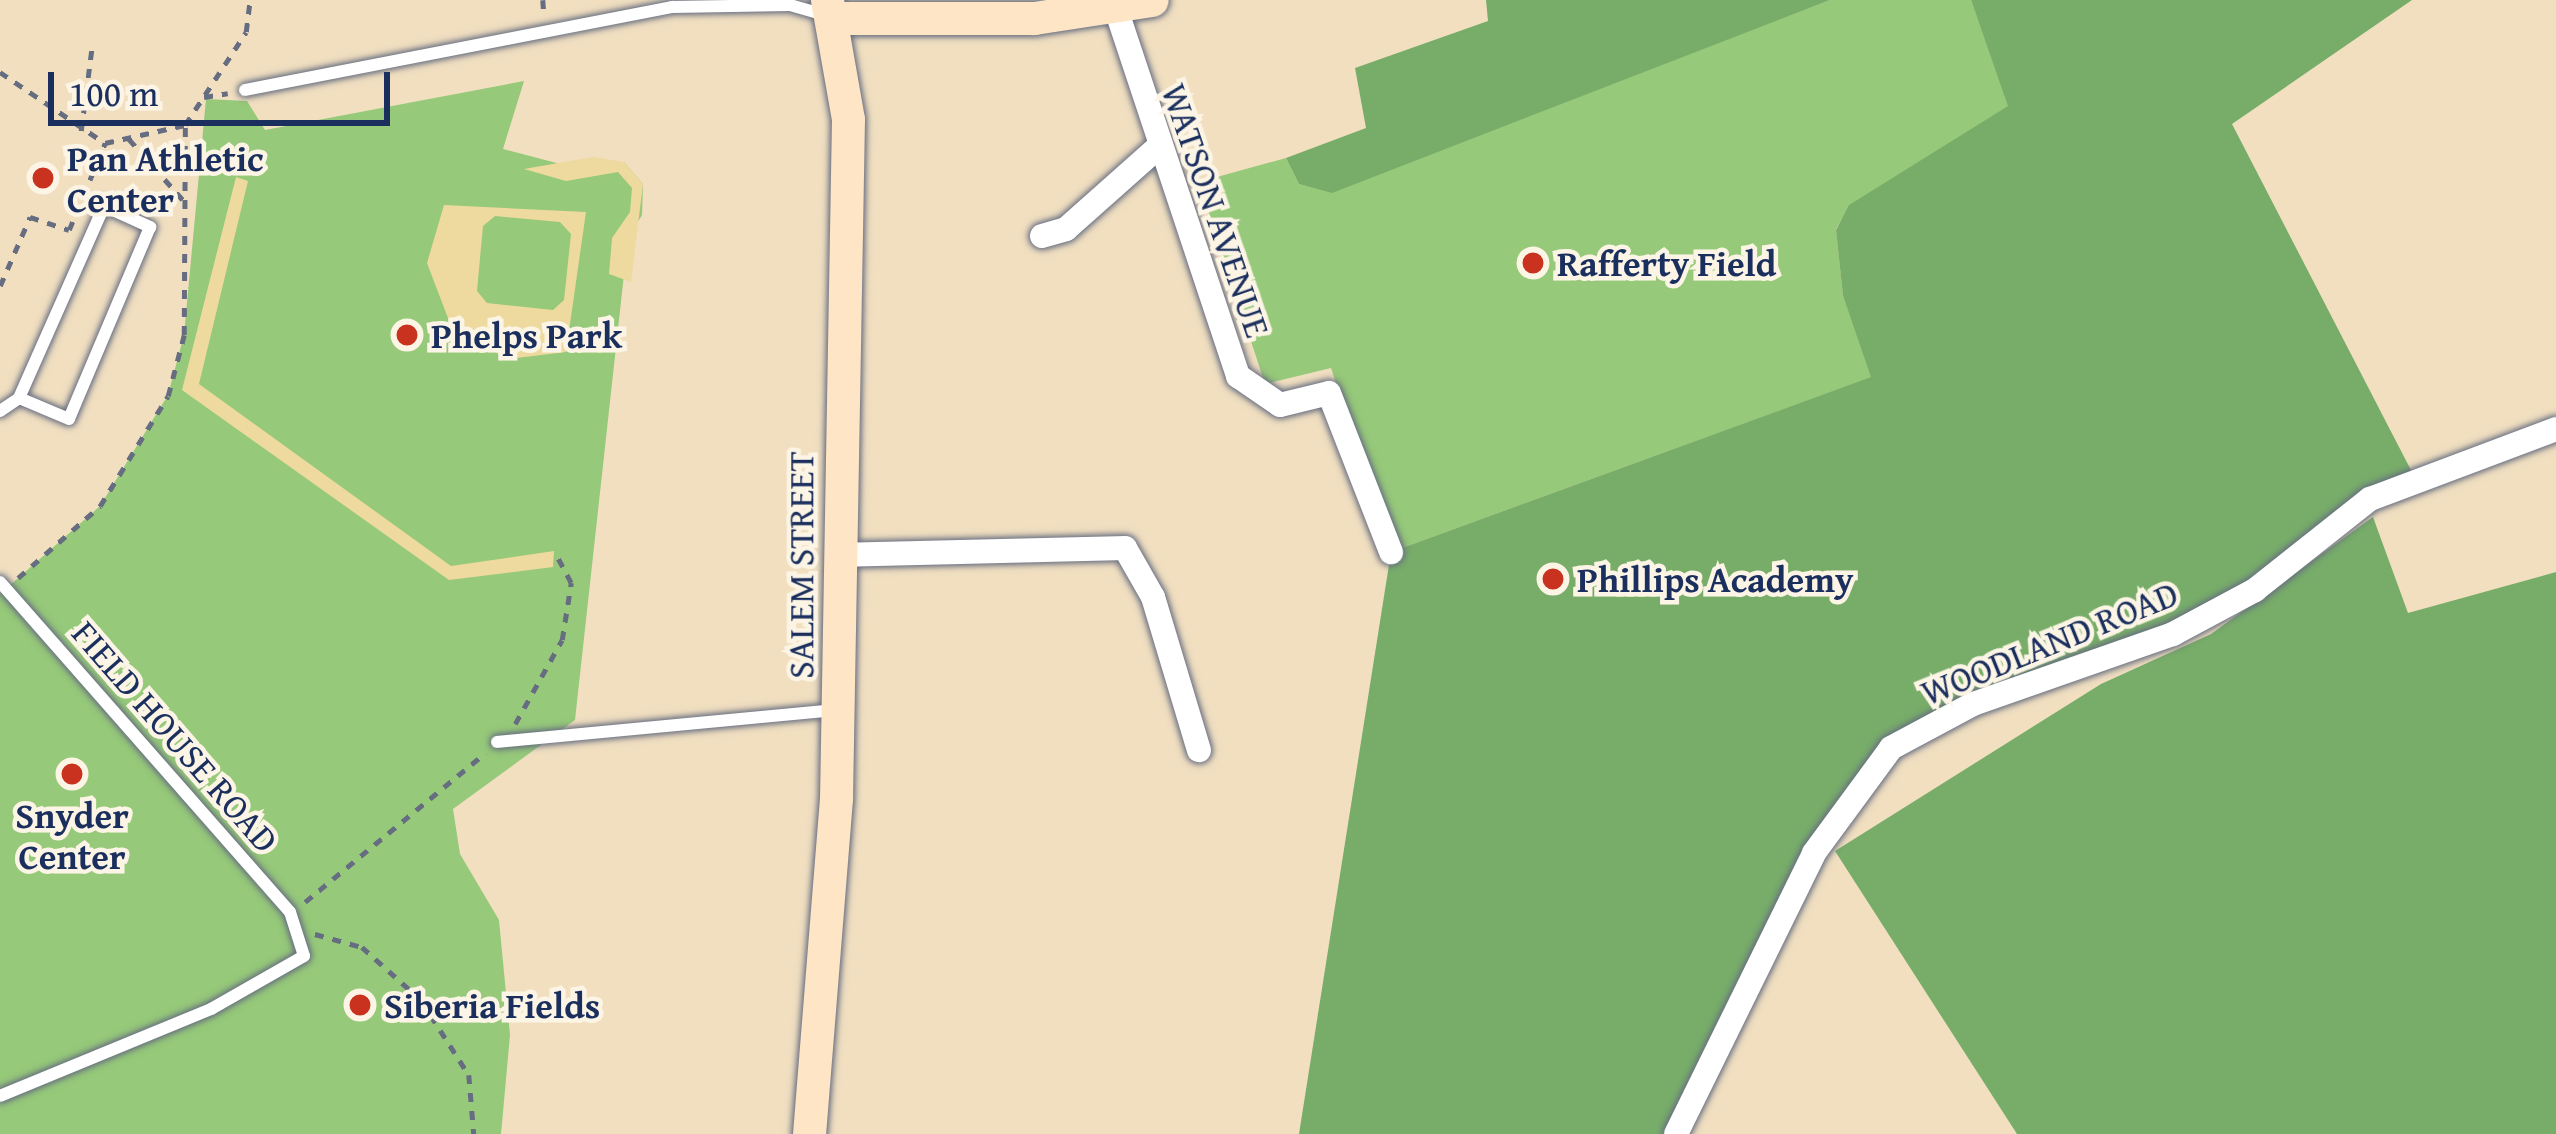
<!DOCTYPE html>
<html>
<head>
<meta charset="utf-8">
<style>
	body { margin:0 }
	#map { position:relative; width:2556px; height:1134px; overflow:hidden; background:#f1dfc0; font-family:"Gentium Book Plus",serif }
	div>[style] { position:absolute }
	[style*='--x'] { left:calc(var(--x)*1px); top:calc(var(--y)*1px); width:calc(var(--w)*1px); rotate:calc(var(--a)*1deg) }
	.green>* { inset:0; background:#96c979 }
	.forest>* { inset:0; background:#78ad69 }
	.sand>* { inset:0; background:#eeda9e }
	.path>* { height:4.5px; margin-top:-2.25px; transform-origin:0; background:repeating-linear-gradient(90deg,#666d80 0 9px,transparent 0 18px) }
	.roads { filter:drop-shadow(0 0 3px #666d80) drop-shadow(0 0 3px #666d80) }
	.lane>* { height:12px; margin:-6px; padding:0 6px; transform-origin:6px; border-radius:6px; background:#fff }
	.street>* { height:24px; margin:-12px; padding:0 12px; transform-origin:12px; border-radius:12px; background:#fff }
	.secondary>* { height:33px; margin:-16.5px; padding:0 16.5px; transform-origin:16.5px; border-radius:16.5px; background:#fde5c5 }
	.dots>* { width:33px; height:33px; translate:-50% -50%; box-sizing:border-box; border:6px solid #fcf5e5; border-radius:50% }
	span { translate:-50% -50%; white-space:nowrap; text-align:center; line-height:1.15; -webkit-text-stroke:9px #fcf5e5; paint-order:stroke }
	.poi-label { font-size:36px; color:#1b2f5e; font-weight:700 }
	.left { translate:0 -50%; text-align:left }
	.street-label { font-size:36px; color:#1b2f5e }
	.scale { position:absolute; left:48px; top:72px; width:342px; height:54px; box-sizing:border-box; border:6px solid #1b2f5e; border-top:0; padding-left:15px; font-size:36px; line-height:42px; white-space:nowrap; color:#1b2f5e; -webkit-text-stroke:9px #fcf5e5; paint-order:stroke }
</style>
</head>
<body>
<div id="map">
	<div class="green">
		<i style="clip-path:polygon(1830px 0,1971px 0,2009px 106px,1850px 205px,1836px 229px,1843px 296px,1872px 377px,1391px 552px,1331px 368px,1265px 384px,1199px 182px,1286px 158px,1299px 184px,1332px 192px)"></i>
		<i style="clip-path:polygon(524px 81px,503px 149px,568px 166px,624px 162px,643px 184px,642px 215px,628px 238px,575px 720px,453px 809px,460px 854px,499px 920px,510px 1035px,501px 1134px,0 1134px,0 594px,100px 506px,168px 395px,184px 335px,206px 99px,247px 101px,265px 130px)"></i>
	</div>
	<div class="forest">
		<i style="clip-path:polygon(1486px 0,1830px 0,1332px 193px,1299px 184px,1286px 158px,1366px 128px,1355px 68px,1488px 21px)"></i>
		<i style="clip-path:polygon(1971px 0,2412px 0,2232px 124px,2414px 476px,2198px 622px,1891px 748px,1842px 805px,1676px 1134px,1299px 1134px,1391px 552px,1871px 377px,1843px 296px,1836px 230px,1849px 205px,2008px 106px)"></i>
		<i style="clip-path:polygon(2373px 517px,2408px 613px,2556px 572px,2556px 1134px,2017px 1134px,1835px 851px,2101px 684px,2211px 634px)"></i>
	</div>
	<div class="sand">
		<i style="clip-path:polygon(593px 157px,624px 162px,643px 184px,631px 282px,609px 274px,612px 238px,630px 212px,632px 188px,618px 172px,566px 181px,524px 169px)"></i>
		<i style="clip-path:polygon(236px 177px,248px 181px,199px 384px,451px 566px,554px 551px,553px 567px,449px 580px,182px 390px)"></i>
		<i style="clip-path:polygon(evenodd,444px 205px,586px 212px,566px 352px,507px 359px,451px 326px,427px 263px,444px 205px,495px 216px,560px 222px,571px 234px,564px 300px,553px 310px,487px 303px,477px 291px,483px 226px,495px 216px)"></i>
	</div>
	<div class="path">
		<i style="--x:543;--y:0;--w:16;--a:86"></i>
		<i style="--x:0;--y:72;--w:127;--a:34.1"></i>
		<i style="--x:105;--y:143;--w:82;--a:-12.7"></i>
		<i style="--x:204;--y:97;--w:24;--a:-9"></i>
		<i style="--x:81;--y:131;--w:86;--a:-82.6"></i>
		<i style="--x:129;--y:139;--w:84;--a:48.4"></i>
		<i style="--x:0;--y:286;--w:75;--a:-66.5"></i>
		<i style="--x:30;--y:217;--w:41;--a:18.4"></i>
		<i style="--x:69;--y:230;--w:94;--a:-67.5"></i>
		<i style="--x:18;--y:578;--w:109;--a:-41.3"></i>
		<i style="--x:100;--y:506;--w:129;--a:-58.3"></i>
		<i style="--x:168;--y:396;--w:63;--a:-75.3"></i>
		<i style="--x:184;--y:335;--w:210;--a:-89.7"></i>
		<i style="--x:185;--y:125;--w:111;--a:-56.7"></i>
		<i style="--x:246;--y:32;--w:32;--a:-83"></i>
		<i style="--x:515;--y:724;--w:96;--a:-60.8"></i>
		<i style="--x:562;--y:640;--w:58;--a:-81"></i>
		<i style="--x:571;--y:583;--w:30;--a:-118"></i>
		<i style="--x:305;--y:902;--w:234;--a:-39.6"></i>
		<i style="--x:315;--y:934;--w:49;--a:15.5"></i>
		<i style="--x:362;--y:947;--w:79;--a:41.9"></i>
		<i style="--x:421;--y:1000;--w:89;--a:57.4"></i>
		<i style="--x:469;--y:1075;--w:59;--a:85.2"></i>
	</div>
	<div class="roads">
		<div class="lane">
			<i style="--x:245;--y:90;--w:435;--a:-11"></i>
			<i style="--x:672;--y:7;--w:118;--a:-1"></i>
			<i style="--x:790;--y:5;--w:40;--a:16"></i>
			<i style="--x:0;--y:411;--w:23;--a:-34"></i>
			<i style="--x:19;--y:398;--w:210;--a:-66.1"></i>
			<i style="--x:104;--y:206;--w:51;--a:24.5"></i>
			<i style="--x:150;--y:227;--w:208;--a:112.9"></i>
			<i style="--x:69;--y:419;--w:54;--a:-157.2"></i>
			<i style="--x:0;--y:582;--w:439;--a:48.7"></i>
			<i style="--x:290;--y:912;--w:46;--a:72.3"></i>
			<i style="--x:304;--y:956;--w:107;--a:150.3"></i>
			<i style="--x:211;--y:1009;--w:228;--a:157.6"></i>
			<i style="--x:497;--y:742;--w:342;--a:-5.4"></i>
		</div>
		<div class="street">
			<i style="--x:1116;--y:9;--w:387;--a:71.6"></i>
			<i style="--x:1238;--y:376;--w:51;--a:34.6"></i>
			<i style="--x:1280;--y:405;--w:50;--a:-13.8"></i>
			<i style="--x:1329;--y:393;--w:171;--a:68.7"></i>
			<i style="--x:1042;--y:236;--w:25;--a:-16"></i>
			<i style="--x:1066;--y:229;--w:120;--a:-41.6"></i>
			<i style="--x:837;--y:555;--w:288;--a:-1.4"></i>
			<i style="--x:1125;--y:548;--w:56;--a:60.3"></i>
			<i style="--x:1153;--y:597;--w:160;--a:73.3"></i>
			<i style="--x:1676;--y:1134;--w:313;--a:-63.8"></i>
			<i style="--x:1814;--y:853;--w:130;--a:-53.7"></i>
			<i style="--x:1891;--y:748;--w:93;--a:-28.2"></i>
			<i style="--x:1973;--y:704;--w:212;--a:-19.3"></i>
			<i style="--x:2173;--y:634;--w:93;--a:-28.2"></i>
			<i style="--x:2255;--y:590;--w:147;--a:-38.4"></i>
			<i style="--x:2370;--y:499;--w:199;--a:-20.6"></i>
		</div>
		<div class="secondary">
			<i style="--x:839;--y:18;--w:195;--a:0"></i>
			<i style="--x:1034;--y:18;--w:119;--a:-8.7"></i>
			<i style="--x:809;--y:1134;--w:336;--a:-85.4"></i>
			<i style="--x:836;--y:799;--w:680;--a:-88.99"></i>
			<i style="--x:848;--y:119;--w:121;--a:-100"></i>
		</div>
	</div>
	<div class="dots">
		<i style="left:43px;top:178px;background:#c8321e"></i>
		<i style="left:1533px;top:263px;background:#c8321e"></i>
		<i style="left:407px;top:335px;background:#c8321e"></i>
		<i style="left:1553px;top:579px;background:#c8321e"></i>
		<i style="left:72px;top:774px;background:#c8321e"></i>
		<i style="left:360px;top:1005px;background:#c8321e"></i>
	</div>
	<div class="poi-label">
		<span class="left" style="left:67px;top:178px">Pan Athletic<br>Center</span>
		<span class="left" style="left:1557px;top:263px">Rafferty Field</span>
		<span class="left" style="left:431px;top:335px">Phelps Park</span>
		<span class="left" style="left:1577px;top:579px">Phillips Academy</span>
		<span style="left:72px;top:835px">Snyder<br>Center</span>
		<span class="left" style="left:384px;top:1005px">Siberia Fields</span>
	</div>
	<div class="street-label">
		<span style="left:1217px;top:210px;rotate:71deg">WATSON AVENUE</span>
		<span style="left:800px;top:565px;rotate:-90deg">SALEM STREET</span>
		<span style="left:2049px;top:642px;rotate:-22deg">WOODLAND ROAD</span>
		<span style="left:176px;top:736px;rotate:49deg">FIELD HOUSE ROAD</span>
	</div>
	<div class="scale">100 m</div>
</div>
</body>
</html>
